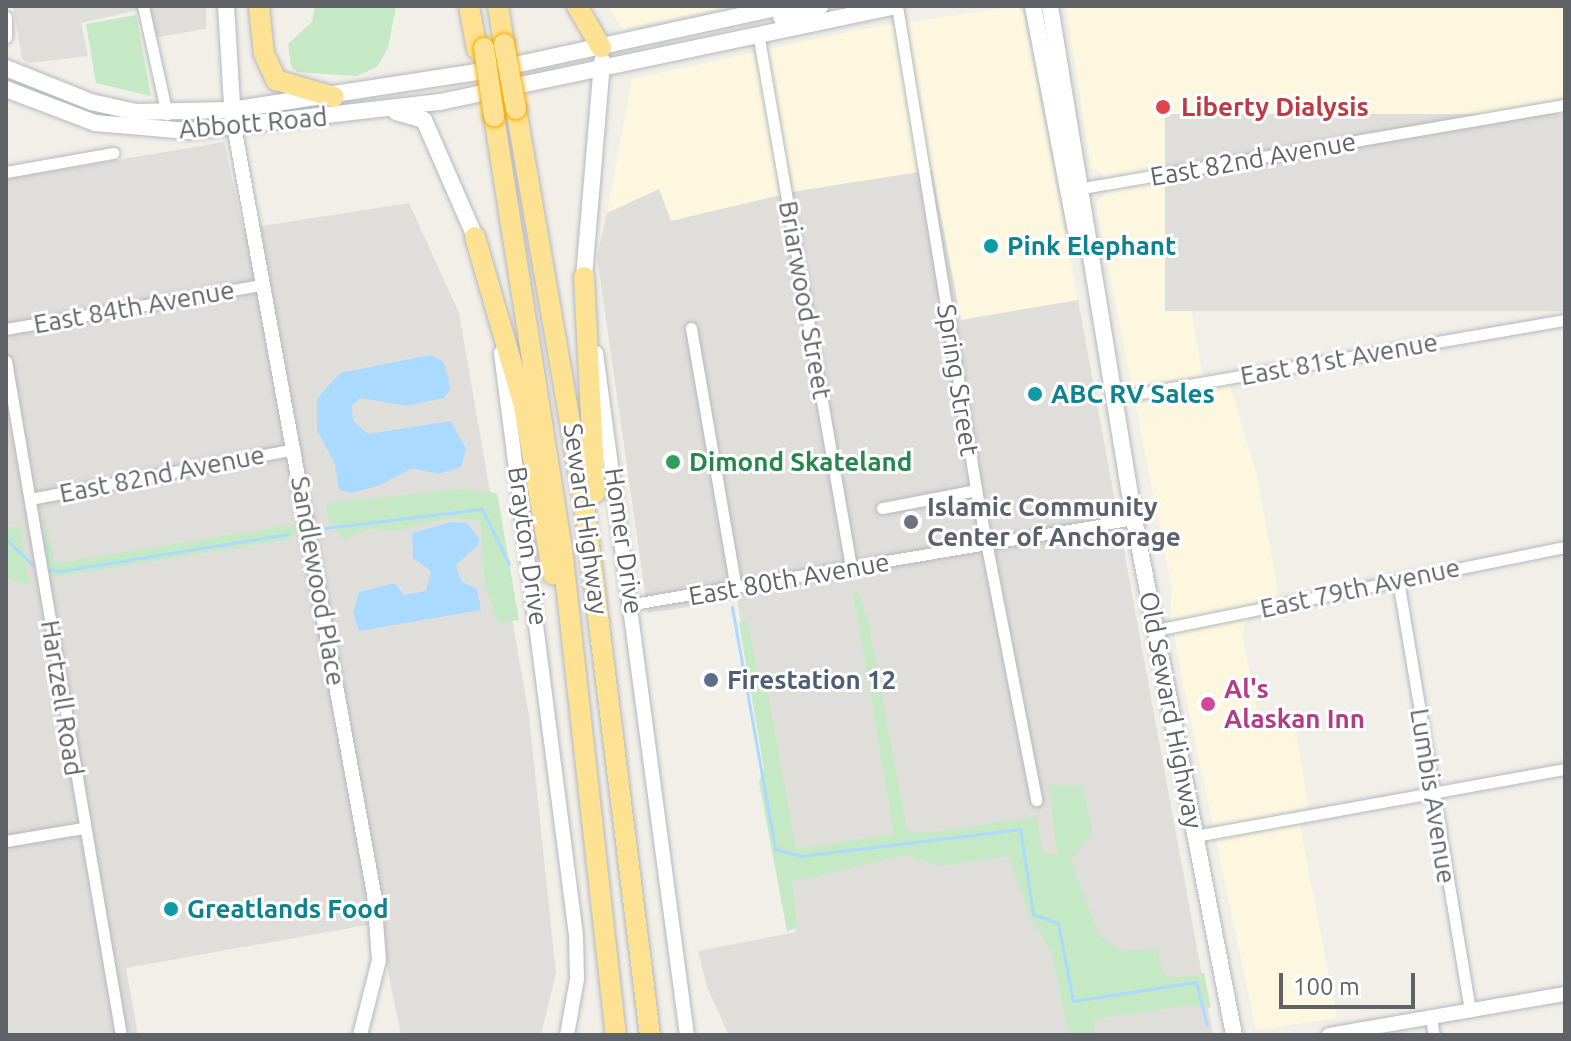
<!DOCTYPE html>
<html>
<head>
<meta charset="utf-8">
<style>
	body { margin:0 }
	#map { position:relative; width:1571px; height:1041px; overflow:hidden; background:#f1efe8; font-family:Ubuntu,sans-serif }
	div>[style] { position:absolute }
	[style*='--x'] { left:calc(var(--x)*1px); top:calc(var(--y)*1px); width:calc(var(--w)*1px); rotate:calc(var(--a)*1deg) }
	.commercial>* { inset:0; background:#fef7e0 }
	.industrial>* { inset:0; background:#e0deda; transform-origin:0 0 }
	.green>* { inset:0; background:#c5e8c5 }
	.water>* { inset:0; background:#aadaff }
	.stream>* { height:3px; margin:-1.5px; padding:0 1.5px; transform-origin:1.5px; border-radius:1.5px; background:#aadaff }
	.roads { filter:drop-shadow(0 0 2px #b5b8bc) drop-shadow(0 0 2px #b5b8bc) }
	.minor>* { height:11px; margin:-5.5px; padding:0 5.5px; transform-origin:5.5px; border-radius:5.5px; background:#fff }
	.tertiary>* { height:14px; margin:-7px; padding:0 7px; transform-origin:7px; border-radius:7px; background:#fff }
	.secondary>* { height:16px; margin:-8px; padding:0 8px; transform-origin:8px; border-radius:8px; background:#fff }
	.motorway>* { height:20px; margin:-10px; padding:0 10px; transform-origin:10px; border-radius:10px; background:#fde293 }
	.bridges { filter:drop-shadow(0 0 2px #f9ab00) drop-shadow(0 0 2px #f9ab00) }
	.motorway-bridge>* { height:20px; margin:-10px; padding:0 10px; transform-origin:10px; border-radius:10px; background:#fde293 }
	.dots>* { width:22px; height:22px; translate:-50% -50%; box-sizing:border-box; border:4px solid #fff; border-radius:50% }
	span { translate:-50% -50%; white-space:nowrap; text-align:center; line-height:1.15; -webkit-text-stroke:6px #fff; paint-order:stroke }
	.health-label { font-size:26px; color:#be3a42; font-weight:700 }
	.left { translate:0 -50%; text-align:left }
	.street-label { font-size:26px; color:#5f6368 }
	.culture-label { font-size:26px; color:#0d838f; font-weight:700 }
	.leisure-label { font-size:26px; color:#27864d; font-weight:700 }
	.worship-label { font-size:26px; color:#5b616d; font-weight:700 }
	.service-label { font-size:26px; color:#4e5e75; font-weight:700 }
	.hotel-label { font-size:26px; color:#b23c85; font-weight:700 }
	.frame { position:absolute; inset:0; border:8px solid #5f6368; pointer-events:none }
	.scale { position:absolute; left:1279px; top:973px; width:136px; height:36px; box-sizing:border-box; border:4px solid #5f6368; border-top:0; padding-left:10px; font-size:24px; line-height:28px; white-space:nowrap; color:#5f6368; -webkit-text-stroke:6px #fff; paint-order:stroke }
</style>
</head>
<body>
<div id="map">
	<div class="commercial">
		<i style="clip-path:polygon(608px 6px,731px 6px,622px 29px)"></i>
		<i style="clip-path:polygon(1017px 6px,1023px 13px,1078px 300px,961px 320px,932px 170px,798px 191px,670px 221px,659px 189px,607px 213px,632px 79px,863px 29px)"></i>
		<i style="clip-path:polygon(1066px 6px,1565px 6px,1565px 114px,1171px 184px,1202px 373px,1229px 384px,1257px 474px,1279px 598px,1246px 620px,1242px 633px,1260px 726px,1294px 719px,1308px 803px,1300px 826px,1337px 1018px,1256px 1030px,1184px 688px,1170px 612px,1172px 590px,1096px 204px,1106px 192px,1103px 175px,1091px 167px)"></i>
	</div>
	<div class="industrial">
		<i style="clip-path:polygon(13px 6px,206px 6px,206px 29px,157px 37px,138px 10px,81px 23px,88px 56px,29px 63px,22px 59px)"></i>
		<i style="left:1565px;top:114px;width:197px;height:400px;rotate:90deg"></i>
		<i style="clip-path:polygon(224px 142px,243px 229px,409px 203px,459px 313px,529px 716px,556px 973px,541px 1035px,401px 1035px,378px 923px,126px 968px,138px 1035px,6px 1035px,6px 179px)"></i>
		<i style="clip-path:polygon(932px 170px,961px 320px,1078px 300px,1213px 1035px,729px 1035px,707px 987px,698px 951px,796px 932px,737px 600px,648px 613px,597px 257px,607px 213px,659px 189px,671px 221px,798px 191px)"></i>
	</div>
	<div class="green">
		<i style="clip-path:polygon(315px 6px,396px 6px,388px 48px,377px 67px,356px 76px,297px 72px,291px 66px,288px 44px,312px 22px)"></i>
		<i style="clip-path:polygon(136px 15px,151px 96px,96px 83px,86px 24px)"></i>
		<i style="clip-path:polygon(460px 489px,497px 493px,519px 620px,498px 623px,485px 584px,480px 520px,447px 518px,402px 530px,368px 529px,343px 540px,327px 516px,327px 503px)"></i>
		<i style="clip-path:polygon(44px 512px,55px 563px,297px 524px,298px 530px,290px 539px,55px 577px,46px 572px)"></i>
		<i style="clip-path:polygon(20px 525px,30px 584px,6px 579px,6px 528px)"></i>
		<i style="clip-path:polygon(853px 591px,859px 593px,868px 620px,907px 831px,929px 833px,1037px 816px,1043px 854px,1057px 854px,1049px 785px,1082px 786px,1093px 832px,1071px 860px,1099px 936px,1123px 951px,1157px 949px,1163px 974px,1181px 978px,1204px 973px,1211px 1008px,1193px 1005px,1102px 1018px,1094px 1020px,1095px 1035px,1069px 1035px,1052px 954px,1029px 914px,1009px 856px,939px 866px,907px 855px,792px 882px,797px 928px,787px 931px,759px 782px,764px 769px,739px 623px,747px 619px,758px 675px,767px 688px,796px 849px,894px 834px)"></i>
	</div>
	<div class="water">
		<i style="clip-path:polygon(430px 355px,443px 361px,448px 376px,450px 390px,444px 398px,407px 406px,360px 398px,351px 407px,354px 422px,368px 434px,451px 421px,466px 449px,461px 467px,438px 474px,413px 468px,378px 486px,351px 493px,339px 490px,335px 464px,317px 430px,317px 399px,340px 373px)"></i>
		<i style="clip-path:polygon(451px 522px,467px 523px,479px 538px,479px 544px,456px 565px,461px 581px,477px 589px,481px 610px,359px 631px,353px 613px,359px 592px,395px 583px,404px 595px,426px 591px,431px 571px,413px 558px,412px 533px)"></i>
	</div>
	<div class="stream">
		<i style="--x:325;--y:528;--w:158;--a:-6.9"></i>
		<i style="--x:482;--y:509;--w:61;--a:63.9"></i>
		<i style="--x:6;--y:539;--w:37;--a:44"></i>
		<i style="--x:48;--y:569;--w:12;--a:9"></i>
		<i style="--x:60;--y:571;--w:231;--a:-9.2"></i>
		<i style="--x:732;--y:607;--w:246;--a:79.9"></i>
		<i style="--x:775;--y:849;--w:27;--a:15"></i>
		<i style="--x:801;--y:856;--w:221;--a:-7"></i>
		<i style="--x:1020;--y:829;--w:86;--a:81.3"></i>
		<i style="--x:1033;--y:914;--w:27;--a:20"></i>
		<i style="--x:1058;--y:923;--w:79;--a:79.1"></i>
		<i style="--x:1073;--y:1001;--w:124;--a:-8.8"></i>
		<i style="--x:1196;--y:982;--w:45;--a:76"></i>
	</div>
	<div class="roads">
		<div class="minor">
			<i style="--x:143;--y:6;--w:111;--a:77.5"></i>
			<i style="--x:897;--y:6;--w:490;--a:80.7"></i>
			<i style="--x:976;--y:490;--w:316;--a:79"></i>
			<i style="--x:6;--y:17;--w:20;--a:90"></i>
			<i style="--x:758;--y:33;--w:542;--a:80.12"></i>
			<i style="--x:6;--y:172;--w:109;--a:-10.1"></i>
			<i style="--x:1083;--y:188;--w:489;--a:-9.8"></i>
			<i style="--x:691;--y:328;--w:264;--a:80.2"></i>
			<i style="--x:6;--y:329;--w:260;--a:-9.8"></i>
			<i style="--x:6;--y:361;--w:684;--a:80.32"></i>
			<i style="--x:1113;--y:398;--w:459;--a:-9.8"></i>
			<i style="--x:30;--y:499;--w:269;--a:-10.7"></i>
			<i style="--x:882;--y:508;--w:96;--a:-10.8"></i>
			<i style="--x:1398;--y:580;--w:436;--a:80.5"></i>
			<i style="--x:633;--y:604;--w:508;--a:-9.63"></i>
			<i style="--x:1156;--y:630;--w:417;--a:-11.5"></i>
			<i style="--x:1195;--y:836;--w:376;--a:-10.3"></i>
			<i style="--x:6;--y:841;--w:78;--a:-9.6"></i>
			<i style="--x:1431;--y:1017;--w:18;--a:81"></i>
		</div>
		<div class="tertiary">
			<i style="--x:234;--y:126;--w:781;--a:79.67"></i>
			<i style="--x:374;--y:894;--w:66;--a:85.7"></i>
			<i style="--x:379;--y:960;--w:77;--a:104.2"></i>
			<i style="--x:501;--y:353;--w:587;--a:82.66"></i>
			<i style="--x:576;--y:935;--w:44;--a:88.7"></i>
			<i style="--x:577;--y:979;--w:57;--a:100.1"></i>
			<i style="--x:596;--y:353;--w:688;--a:82.4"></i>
			<i style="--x:1329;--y:1035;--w:240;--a:-9.9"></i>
		</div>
		<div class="secondary">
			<i style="--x:226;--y:6;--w:114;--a:86.5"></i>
			<i style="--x:1033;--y:6;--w:234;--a:79.2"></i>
			<i style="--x:1077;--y:236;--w:12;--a:35"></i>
			<i style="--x:1050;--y:6;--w:520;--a:80.7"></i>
			<i style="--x:1134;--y:519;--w:526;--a:79.03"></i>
			<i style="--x:781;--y:17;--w:41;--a:-15.4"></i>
			<i style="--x:6;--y:68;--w:92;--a:21.8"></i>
			<i style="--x:91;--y:102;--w:46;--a:12.5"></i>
			<i style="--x:136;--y:112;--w:95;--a:-1.2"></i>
			<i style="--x:231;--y:110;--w:273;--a:-8.8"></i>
			<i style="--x:501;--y:68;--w:291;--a:-12.3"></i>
			<i style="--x:6;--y:89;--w:95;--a:20.9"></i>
			<i style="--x:95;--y:123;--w:94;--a:4.9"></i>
			<i style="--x:189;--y:131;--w:253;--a:-6.6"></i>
			<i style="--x:440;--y:102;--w:464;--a:-11.9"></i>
			<i style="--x:396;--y:112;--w:29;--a:16"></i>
			<i style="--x:424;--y:120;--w:128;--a:66.4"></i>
			<i style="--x:584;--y:277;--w:217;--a:-85.2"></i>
		</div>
		<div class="motorway">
			<i style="--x:259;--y:6;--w:48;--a:84.1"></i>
			<i style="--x:264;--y:54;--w:29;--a:65"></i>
			<i style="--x:276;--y:80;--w:60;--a:16.3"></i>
			<i style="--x:469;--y:6;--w:44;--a:79.5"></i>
			<i style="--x:498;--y:6;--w:38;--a:81"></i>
			<i style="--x:577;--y:6;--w:48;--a:59.7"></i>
			<i style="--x:516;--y:109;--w:392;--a:80.2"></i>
			<i style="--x:583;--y:495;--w:544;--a:82.93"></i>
			<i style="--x:494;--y:116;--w:437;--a:81.1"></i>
			<i style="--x:562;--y:548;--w:490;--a:83.7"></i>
			<i style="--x:475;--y:237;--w:176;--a:73.8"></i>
			<i style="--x:524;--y:406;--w:171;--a:80.3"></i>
			<i style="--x:584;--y:277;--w:216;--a:87.1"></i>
		</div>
	</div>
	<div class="bridges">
		<div class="motorway-bridge">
			<i style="--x:504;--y:44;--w:66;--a:79.5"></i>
			<i style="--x:484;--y:48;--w:69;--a:81.6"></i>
		</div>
	</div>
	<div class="dots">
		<i style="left:1163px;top:107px;background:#e0444e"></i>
		<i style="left:991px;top:246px;background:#0f9aa8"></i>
		<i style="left:1035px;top:394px;background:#0f9aa8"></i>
		<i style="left:673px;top:462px;background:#2e9e5b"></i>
		<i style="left:911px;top:522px;background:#6b7280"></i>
		<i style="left:711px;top:680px;background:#5c6f8a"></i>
		<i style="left:1208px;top:704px;background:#d1479c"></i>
		<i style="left:171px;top:909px;background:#0f9aa8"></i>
	</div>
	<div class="health-label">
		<span class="left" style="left:1181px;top:107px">Liberty Dialysis</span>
	</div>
	<div class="street-label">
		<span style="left:253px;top:123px;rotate:-5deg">Abbott Road</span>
		<span style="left:1253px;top:159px;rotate:-10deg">East 82nd Avenue</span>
		<span style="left:805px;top:300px;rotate:80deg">Briarwood Street</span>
		<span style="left:134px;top:307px;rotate:-10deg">East 84th Avenue</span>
		<span style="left:1339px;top:359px;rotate:-10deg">East 81st Avenue</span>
		<span style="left:958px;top:380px;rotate:81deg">Spring Street</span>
		<span style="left:162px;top:474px;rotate:-11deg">East 82nd Avenue</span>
		<span style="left:586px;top:519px;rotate:82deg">Seward Highway</span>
		<span style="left:624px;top:541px;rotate:82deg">Homer Drive</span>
		<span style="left:528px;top:546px;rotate:82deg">Brayton Drive</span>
		<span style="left:789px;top:579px;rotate:-10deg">East 80th Avenue</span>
		<span style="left:318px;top:581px;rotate:80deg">Sandlewood Place</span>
		<span style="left:1360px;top:588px;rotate:-12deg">East 79th Avenue</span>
		<span style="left:62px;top:698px;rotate:81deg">Hartzell Road</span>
		<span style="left:1171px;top:710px;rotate:79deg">Old Seward Highway</span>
		<span style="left:1433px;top:796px;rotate:81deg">Lumbis Avenue</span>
	</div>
	<div class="culture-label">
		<span class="left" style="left:1007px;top:246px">Pink Elephant</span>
		<span class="left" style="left:1051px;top:394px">ABC RV Sales</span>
		<span class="left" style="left:187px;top:909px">Greatlands Food</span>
	</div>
	<div class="leisure-label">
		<span class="left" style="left:689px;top:462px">Dimond Skateland</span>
	</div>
	<div class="worship-label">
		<span class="left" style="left:927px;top:522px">Islamic Community<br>Center of Anchorage</span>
	</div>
	<div class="service-label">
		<span class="left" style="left:727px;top:680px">Firestation 12</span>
	</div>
	<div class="hotel-label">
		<span class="left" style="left:1224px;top:704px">Al's<br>Alaskan Inn</span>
	</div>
	<div class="frame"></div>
	<div class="scale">100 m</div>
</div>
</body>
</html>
